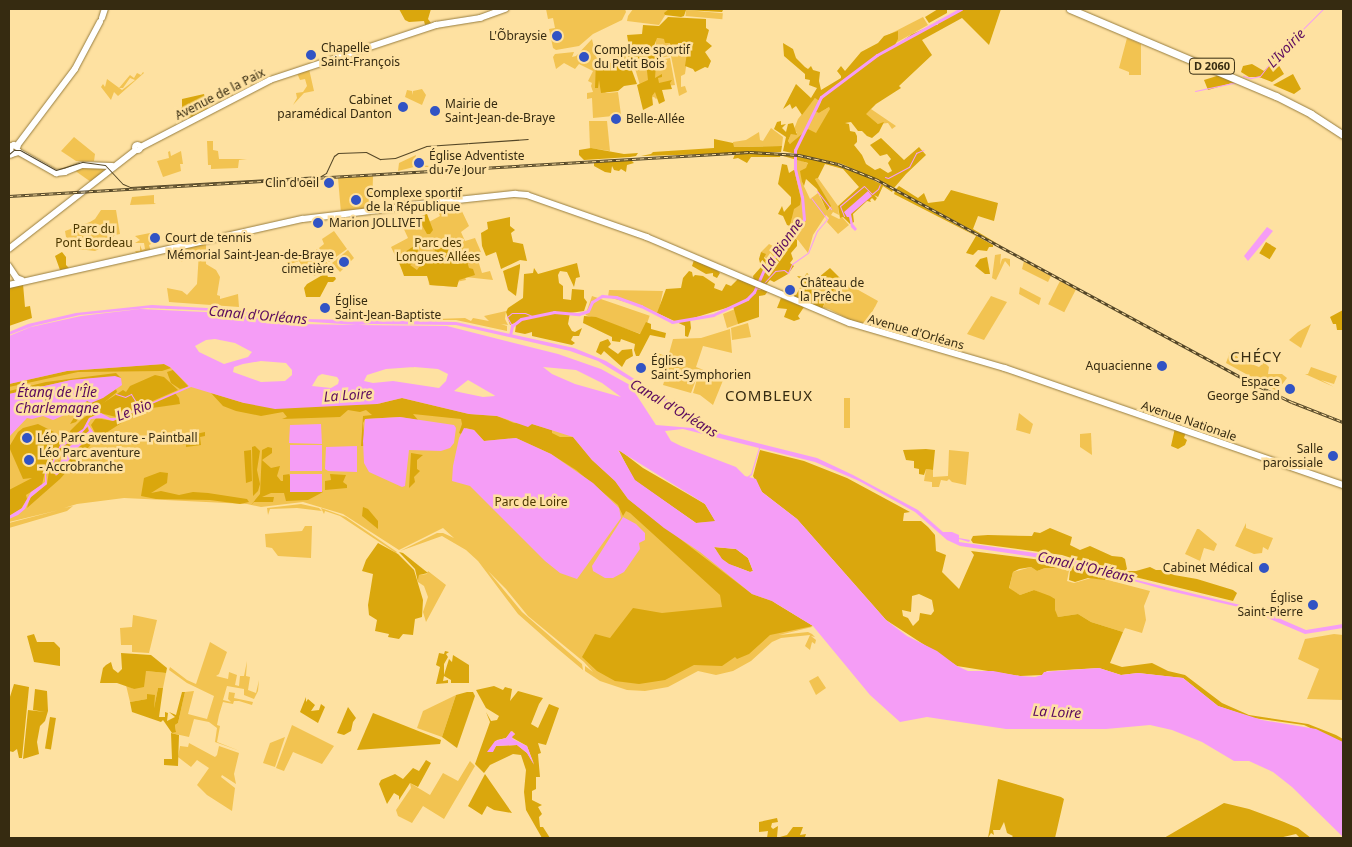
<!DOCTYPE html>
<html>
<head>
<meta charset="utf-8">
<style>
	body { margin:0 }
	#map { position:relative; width:1352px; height:847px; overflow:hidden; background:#fee1a1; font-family:"Noto Sans",sans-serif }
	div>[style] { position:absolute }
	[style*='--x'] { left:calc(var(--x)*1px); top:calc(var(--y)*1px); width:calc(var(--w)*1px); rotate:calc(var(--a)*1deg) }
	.green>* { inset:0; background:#f2c351; transform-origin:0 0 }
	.forest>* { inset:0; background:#daa70d; transform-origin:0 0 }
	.water>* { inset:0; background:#f59df6; transform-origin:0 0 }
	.stream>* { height:1px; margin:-0.5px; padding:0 0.5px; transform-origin:0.5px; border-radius:0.5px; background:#f59df6 }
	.river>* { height:3px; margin:-1.5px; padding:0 1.5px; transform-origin:1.5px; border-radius:1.5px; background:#f59df6 }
	.roads { filter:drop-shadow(0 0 1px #977d3f) drop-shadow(0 0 1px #977d3f) }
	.major>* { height:5.5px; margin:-2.75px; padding:0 2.75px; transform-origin:2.75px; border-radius:2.75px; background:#fff }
	.major>.ring { margin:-2.75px; padding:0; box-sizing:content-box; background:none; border:5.5px solid #fff; border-radius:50% }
	.highway>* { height:7px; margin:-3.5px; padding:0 3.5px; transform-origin:3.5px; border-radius:3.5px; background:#fff }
	.tram>* { height:1px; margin:-0.5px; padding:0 0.5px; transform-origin:0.5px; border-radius:0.5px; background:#554727 }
	.rail>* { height:3px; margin-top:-1.5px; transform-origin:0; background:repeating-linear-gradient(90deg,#fee1a1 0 4px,#554727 0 8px); box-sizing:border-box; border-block:1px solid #554727 }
	.dots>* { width:14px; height:14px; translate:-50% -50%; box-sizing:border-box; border:2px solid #fee1a1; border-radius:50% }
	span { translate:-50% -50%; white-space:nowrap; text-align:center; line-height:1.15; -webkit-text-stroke:5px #fee1a1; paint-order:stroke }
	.shield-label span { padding:1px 4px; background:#fee1a1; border:1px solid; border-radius:4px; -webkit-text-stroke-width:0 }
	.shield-label { font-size:11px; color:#362b11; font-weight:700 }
	.poi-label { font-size:12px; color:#362b11 }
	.right { translate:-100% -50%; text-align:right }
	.left { translate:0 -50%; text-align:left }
	.street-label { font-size:12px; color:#362b11 }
	.park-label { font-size:12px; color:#4c3800 }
	.water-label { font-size:14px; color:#5b0b5e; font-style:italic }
	.quarter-label { font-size:15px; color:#362b11; letter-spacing:1px }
	.frame { position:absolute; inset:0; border:10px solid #362b11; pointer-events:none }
</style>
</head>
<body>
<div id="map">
	<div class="green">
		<i style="clip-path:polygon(546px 9px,625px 9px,626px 12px,622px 20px,593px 34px,579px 46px,556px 50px,553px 48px,549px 29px,555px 28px,553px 18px,548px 19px)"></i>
		<i style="clip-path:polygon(633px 9px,669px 9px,659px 25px,627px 21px,628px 16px)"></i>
		<i style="left:686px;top:10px;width:37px;height:6px;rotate:5deg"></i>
		<i style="clip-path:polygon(923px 17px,928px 25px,892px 45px,888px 35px)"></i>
		<i style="clip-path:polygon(656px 38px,665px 39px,670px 43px,670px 56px,655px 59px)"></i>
		<i style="clip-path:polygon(1127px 38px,1141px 44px,1141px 75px,1129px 75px,1129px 72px,1119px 68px)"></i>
		<i style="clip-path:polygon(592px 39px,596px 57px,603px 60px,596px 62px,602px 91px,607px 93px,618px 92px,621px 115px,615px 113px,613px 116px,593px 118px,592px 98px,587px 99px,587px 93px,593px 92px,591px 86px,592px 83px,588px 81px,593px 71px,579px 64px,575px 69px,564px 63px,556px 69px,553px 57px,555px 54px,574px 52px,572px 57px,576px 56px)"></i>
		<i style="clip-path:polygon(688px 53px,685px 74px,681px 76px,681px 87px,685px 86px,687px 92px,679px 96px,671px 56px)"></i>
		<i style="clip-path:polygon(670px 58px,675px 85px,659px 87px,661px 95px,656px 99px,654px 97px,644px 99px,634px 65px)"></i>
		<i style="clip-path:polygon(309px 69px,314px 91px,304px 93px,293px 105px,297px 98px,296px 93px,303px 92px,307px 86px,305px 79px,300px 80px,297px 73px)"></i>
		<i style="clip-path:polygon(143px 72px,144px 73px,118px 96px,114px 92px,111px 100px,101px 87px,103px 84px,105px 87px,107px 79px,122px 90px,135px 80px,130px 78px,123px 88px,119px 88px,130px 75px,134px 78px,137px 73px,141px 75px)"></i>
		<i style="clip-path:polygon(422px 89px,426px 95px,422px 105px,405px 97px,407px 90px,412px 91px,412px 95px,413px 91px)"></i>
		<i style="clip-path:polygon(815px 98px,820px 99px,821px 103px,816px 112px,819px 113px,829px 107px,831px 109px,816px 134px,790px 144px,788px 141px,791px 134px,797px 133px,794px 129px,798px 119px)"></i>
		<i style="clip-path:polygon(871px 109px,896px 126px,892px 129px,888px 123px,878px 124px,865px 114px)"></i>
		<i style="clip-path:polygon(589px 121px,607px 121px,610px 151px,590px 148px)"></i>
		<i style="clip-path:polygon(771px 128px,783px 137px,782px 146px,733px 147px,733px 142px,746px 140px,759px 132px,760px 140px,763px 141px)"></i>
		<i style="clip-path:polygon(74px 137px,95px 154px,94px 161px,76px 161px,61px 151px)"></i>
		<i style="clip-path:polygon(207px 141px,213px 141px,213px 150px,218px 151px,219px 159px,247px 159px,239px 160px,238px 168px,211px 169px,211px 165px,208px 165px)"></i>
		<i style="clip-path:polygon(170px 151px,171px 156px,181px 151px,183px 164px,180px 164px,181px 171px,163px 177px,157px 161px,169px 158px,168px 152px)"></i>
		<i style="clip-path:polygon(416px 155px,414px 164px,437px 167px,414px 167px,398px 171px,399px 163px)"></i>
		<i style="clip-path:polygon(795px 158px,809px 164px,802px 182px,810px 199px,818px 193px,827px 211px,831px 208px,815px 179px,818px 178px,838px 206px,839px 215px,833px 212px,831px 215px,839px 219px,842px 217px,849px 225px,838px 234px,827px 222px,829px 218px,826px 215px,813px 235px,808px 253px,798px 240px,792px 238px,784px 250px,772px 259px,767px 260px,761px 252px,769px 244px,779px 249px,780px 241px,791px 223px,793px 200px,801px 200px,795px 173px)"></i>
		<i style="clip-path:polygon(86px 166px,104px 169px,103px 172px,91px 182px,74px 170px)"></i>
		<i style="clip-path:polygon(373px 176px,372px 209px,341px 213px,338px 178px)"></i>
		<i style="clip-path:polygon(154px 195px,154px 203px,156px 204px,130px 205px,132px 197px)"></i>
		<i style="clip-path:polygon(458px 203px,469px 226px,461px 232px,465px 241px,475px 238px,481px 252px,476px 254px,482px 273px,490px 271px,493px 280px,465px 277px,466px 280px,456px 282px,457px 287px,429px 285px,428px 275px,405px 276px,391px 247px,408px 238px,402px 225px,427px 214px,429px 222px,440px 216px,435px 205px,438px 207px,445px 206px,445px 204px)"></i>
		<i style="clip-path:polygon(101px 210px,116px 210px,120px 234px,115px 235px,103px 247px,95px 251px,78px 249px,66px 237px,65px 231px,90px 222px,95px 219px)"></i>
		<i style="clip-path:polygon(334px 231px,347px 249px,329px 262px,319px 248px,324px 244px,322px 239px)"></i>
		<i style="clip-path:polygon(150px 233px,156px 234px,158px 241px,149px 245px,151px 252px,137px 254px,135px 251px,140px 251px,140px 245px,142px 250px,145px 249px,144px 243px,135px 243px,140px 240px,135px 236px)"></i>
		<i style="clip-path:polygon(206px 242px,206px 264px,216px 270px,220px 277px,217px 295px,220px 296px,220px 299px,238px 294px,239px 307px,169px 302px,167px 288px,182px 291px,187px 295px,197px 284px,199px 252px,193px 251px,193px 257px,184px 256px,182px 262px,178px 257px,178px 251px,181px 248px)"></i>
		<i style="clip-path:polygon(317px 249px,330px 267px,327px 271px,314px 276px,308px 266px,303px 268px,299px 261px,288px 265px,287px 262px,296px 255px,303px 253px,308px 256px)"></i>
		<i style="clip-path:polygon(348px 250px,354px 258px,340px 272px,332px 263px)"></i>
		<i style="clip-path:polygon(1001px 254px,1000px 265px,1002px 259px,1005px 258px,1010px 259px,1010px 267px,1005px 261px,996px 280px,992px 278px,995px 255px)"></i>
		<i style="clip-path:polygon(1024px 261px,1051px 276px,1048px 282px,1022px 269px)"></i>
		<i style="left:1060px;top:281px;width:18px;height:26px;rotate:27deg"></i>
		<i style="clip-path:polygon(844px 282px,878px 301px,866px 325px,852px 321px,829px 309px,823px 308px,825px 302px,819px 298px,821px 293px,817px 290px,822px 283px,831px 291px)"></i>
		<i style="clip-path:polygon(1020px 287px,1041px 298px,1039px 305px,1019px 294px)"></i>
		<i style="clip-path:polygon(609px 290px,663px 291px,658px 315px,639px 306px,608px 297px)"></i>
		<i style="left:592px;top:296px;width:61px;height:20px;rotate:19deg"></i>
		<i style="clip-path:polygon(991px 296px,1007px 302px,984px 340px,967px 334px)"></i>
		<i style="clip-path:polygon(735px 309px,738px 324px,727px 328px,723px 314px)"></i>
		<i style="clip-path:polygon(506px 311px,505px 319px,508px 325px,501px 324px,507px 326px,507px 331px,456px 320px,403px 320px,465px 318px,471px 321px,473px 318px,489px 321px,484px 316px)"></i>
		<i style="clip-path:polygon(748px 323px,751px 337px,732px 340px,731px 328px)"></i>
		<i style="clip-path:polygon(1311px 324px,1301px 348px,1289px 340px,1298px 332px)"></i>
		<i style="clip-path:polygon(730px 329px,732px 353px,703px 346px,696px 367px,724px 378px,713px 405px,700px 395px,693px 393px,699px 372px,691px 393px,663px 385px,667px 372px,650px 361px,655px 352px,668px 357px,673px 339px,701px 338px)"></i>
		<i style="clip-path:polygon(1230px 352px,1235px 353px,1239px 359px,1259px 367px,1264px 362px,1269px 367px,1268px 374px,1282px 374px,1287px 378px,1277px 391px,1226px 363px)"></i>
		<i style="clip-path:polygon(171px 363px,190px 383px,400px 394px,574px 433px,766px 592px,779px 608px,812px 627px,779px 635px,808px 632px,812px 634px,815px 637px,811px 636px,816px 640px,815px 644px,812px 642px,810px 650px,805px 646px,810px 635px,781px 638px,772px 642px,751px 661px,733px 671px,716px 675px,698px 671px,668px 687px,645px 691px,627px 690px,600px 681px,585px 671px,585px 666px,593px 672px,584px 662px,528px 616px,506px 589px,488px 571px,522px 612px,582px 664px,583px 670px,552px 644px,518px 614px,478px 561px,466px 550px,442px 536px,400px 551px,437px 533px,443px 533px,454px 538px,443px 528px,399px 550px,343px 514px,303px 502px,261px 507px,247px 504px,124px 498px,77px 504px,64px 508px,73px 506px,67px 511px,9px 528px,9px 523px,59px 510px,9px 522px,9px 381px,64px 367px)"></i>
		<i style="clip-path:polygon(1311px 367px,1337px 376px,1334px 384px,1321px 380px,1334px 387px,1305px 374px,1308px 374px)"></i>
		<i style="left:844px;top:398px;width:6px;height:30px"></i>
		<i style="clip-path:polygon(1019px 413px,1033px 424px,1030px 434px,1016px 430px)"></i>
		<i style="clip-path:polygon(1091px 433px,1092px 455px,1080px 447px,1080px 434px)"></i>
		<i style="clip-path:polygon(949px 450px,969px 452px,966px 485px,952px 482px,949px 479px,947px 481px,941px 480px,939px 487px,932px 487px,932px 482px,924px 481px,926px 469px,933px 470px,933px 477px,948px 476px)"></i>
		<i style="clip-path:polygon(301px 504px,319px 508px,322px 511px,297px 508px,270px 509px,268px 515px,267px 508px)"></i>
		<i style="clip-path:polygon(321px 508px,346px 517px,397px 552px,396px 553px,340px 516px,325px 511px,324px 514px)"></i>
		<i style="clip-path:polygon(1246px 523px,1246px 528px,1273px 538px,1268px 550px,1263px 547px,1262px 553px,1254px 554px,1235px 546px)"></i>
		<i style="clip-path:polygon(305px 526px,312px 526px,311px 558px,278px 556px,272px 548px,266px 547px,265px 534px,302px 531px)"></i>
		<i style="clip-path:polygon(1197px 529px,1199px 529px,1217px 544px,1214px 551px,1204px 548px,1200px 561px,1185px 554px)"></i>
		<i style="clip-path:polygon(1031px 567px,1037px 571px,1045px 568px,1060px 568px,1069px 571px,1067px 581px,1074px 583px,1091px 578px,1108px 580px,1150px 591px,1144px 606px,1146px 620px,1142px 633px,1125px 628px,1123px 632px,1091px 622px,1078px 614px,1058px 617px,1054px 610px,1055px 600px,1034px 590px,1020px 595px,1009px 589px,1013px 572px)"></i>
		<i style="clip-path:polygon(428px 571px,446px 585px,426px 622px,423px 612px,428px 597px,424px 586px,418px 582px,419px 575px,427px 574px)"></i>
		<i style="clip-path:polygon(133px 615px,157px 620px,149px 653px,132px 652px,132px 645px,121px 645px,120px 628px,132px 627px)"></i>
		<i style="clip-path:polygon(1334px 634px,1343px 635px,1343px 700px,1307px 699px,1319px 669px,1298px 659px,1305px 639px)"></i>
		<i style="clip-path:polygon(210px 642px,227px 652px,219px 674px,216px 676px,228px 679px,229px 672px,237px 675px,235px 685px,239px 686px,240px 676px,244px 676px,247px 661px,246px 676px,250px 677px,248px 690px,256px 693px,259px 680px,258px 691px,254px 699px,244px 695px,244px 689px,227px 686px,223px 700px,231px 702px,228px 699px,229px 692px,235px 693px,234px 698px,253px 702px,252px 705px,239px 701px,234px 701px,233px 704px,223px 702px,219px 715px,217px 725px,220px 726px,217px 742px,240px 751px,215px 742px,217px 728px,209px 722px,194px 719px,189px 737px,171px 733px,176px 731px,175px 725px,178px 723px,185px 692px,194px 691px,188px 714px,207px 719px,214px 696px,187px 683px,169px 670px,170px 667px,187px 680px,196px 684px)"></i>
		<i style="clip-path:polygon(146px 671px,166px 673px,163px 688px,158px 688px,154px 708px,152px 708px,154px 695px,147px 699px,130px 702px,126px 685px,134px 689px)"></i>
		<i style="clip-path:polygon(818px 676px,826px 688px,816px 695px,809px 681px)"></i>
		<i style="clip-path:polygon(456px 695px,442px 737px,417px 728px,423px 711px)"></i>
		<i style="clip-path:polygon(292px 725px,334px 746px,322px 764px,293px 752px,284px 771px,276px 768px)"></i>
		<i style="clip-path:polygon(285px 737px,275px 767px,263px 763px,270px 743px)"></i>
		<i style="clip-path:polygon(189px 743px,215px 757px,217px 755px,219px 746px,239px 753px,234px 774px,236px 784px,222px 775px,221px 777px,235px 788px,232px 811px,207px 795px,197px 785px,209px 768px,197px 760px,191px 767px,178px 757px,180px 746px,188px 747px)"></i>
		<i style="clip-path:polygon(470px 761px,475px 766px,444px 819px,423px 806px,412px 823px,398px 816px,396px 810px,411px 788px,410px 783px,430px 795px,443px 773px,458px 781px)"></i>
	</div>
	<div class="forest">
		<i style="clip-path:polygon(399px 9px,431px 9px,428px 19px,431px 23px,425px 25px,424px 21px,409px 22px,405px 20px)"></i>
		<i style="clip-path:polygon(669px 9px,711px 9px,723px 10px,722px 12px,686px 10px,684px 16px,681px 17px,665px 15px,664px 13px)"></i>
		<i style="clip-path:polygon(938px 9px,947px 9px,947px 13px,929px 23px,925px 17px)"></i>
		<i style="clip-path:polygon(964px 9px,1001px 9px,989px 45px,962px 18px,922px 40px,932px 55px,899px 86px,901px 88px,876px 104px,866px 114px,878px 124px,884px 122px,879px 132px,872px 138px,867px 136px,862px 131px,858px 131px,851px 122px,845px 123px,849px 124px,850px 131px,855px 132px,857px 136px,857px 142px,854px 145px,862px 155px,866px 164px,875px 170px,880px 168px,888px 173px,892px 171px,888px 163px,891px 159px,887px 154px,880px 156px,870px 145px,881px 138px,904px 160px,919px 147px,926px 155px,906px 174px,894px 188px,842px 164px,783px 151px,786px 137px,774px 129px,777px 122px,781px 121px,781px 125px,786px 124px,782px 128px,786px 132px,788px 124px,793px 123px,797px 135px,791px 134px,788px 141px,790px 144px,808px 129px,816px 133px,830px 109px,829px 107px,819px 113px,816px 112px,821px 102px,815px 98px,802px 115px,796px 106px,792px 109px,790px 104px,783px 109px,796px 84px,811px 98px,817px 88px,809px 85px,810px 80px,805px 79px,805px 74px,784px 56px,783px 43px,793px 49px,796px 58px,805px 67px,808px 69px,811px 66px,813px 70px,820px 72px,819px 81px,821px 90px,841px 78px,841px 76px,837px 71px,841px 66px,845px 71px,861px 52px,878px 43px,884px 36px,898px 31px,898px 39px,894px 47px,912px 34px,933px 25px,938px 25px,936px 22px)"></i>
		<i style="clip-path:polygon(668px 17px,706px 19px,706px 28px,709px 30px,706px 41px,712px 46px,705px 52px,711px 61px,708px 68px,705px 67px,695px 72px,693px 69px,685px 66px,687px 53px,670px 56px,670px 43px,665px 43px,664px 39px,657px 38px,654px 46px,655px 59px,631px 64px,627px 58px,630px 53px,627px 35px,642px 34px,643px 25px,659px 26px)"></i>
		<i style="clip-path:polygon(623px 51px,626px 58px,624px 62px,630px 64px,629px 67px,623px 66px,622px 68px,631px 68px,637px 84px,624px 86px,618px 91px,601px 93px,599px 80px,598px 88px,595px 88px,596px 61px,603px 60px,611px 63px)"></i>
		<i style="clip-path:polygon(1275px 59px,1284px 74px,1272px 82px,1259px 77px,1249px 77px,1241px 72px,1243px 66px,1252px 64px,1264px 71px)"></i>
		<i style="clip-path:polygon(658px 60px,660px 62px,656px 64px,655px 78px,662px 74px,662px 77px,658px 78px,659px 83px,672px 80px,670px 83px,672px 89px,662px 90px,665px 101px,659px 104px,655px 92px,652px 96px,653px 105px,643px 110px,637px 85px,648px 80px,646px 62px)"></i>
		<i style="clip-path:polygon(1293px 74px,1301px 89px,1294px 94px,1273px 85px)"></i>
		<i style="clip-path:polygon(1220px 75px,1235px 82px,1208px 90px,1204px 80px)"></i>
		<i style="clip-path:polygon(204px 94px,208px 109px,189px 119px,184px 110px,179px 112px,182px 107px,182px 99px)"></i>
		<i style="clip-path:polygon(714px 139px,733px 143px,734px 147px,782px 146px,781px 152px,641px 156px,651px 154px,653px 152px,714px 148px)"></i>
		<i style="clip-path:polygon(591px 148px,624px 154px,638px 153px,636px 156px,630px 157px,584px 160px,579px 155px,579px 150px)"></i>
		<i style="clip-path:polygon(735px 154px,764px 153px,781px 154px,780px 157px,751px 157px,747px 163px,738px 158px,733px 159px)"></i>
		<i style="clip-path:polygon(783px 154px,831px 163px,865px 176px,893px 190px,892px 192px,883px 186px,878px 197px,874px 195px,877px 198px,875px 201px,872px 198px,870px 200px,871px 202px,867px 201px,853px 214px,854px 222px,850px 224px,843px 217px,840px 218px,838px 206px,859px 187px,843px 169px,825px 164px,818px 178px,815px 179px,831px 206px,827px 211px,817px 189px,806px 179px,804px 186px,802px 182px,800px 171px,806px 168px,808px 163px,783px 156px)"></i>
		<i style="clip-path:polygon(631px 160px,634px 163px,627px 165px,626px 172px,621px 169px,619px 171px,614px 170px,612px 166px,611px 173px,605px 172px,594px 166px,594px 163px)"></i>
		<i style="clip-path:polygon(782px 164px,787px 165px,789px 173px,797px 168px,795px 173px,801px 199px,800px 205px,794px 209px,790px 226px,787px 225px,783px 216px,778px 214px,782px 206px,784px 212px,791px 204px,791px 197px,778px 184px)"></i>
		<i style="clip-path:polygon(899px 186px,918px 198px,924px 193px,928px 203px,944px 201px,951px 190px,998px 203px,994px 221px,978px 216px,973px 229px,1003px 247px,896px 189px)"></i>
		<i style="clip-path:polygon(895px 191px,993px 245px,993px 247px,989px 247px,987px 251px,978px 250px,973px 255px,966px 253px,976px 236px,894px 194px)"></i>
		<i style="clip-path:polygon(427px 214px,433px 230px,430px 234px,427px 234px,422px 225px,414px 224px,413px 219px)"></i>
		<i style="clip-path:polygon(510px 217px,510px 226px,515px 230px,511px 233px,513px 242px,523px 244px,527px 261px,520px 260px,501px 269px,496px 252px,486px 256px,482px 246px,481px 233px,488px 229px,487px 222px)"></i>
		<i style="clip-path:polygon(453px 237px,462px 244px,469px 268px,473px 269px,475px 275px,459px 280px,457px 287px,430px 285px,427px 276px,404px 276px,398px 259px,402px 254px,420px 242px,417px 254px,420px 259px,410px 265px,417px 270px,422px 263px,421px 261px,428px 257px,433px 258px,435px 249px,425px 244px,424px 240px,442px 241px,446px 245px)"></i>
		<i style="clip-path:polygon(792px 237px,797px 240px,797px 246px,791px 253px,793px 259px,790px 263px,794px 266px,788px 274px,774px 282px,770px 280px,765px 286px,754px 281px,753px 276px,761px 267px,759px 259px,761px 252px,766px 254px,764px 258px,766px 260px,772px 259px,786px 248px)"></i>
		<i style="left:1266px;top:242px;width:12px;height:13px;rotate:31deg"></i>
		<i style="clip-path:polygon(62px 252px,66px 257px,66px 265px,69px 268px,60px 270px,55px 256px)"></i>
		<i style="clip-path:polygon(987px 257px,990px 274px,985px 274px,975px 266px,980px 259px)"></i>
		<i style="clip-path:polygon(694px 260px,718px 271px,720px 273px,717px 278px,713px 276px,713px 273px,706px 274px,692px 266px)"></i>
		<i style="clip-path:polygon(577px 263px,580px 277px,576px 278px,574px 287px,567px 272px,560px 271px,558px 275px,559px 283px,563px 286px,563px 299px,571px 300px,572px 289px,584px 290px,584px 298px,587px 302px,584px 311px,570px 313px,568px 324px,572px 331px,575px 332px,582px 328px,579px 336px,573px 336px,571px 340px,575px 343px,572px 345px,532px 336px,532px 332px,525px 334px,515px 332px,516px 325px,515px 323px,510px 325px,506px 312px,508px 308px,523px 298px,524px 274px,533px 273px,534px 268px,538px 274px)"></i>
		<i style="clip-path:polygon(520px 264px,520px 267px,516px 296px,508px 290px,503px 271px)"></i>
		<i style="clip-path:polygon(830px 268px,844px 282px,831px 292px,819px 277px)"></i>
		<i style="clip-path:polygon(689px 271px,692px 272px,693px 277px,695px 275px,703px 276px,715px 284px,714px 288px,722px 291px,726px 284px,731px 286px,738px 279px,768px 291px,765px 295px,759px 296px,759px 317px,738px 324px,733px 306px,690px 319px,691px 328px,688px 337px,685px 336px,685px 326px,657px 313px,666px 289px,681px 288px,683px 278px)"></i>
		<i style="clip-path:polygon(326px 273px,328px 277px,335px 277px,336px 279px,333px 282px,328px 282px,320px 297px,306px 297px,304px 288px,307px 284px)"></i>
		<i style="clip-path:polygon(807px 273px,819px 285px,816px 290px,821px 293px,819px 298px,825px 302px,822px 309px,787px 295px,788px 293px,796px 295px,803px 282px,797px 276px,804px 277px)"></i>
		<i style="clip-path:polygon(23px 284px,25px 307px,30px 306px,32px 318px,9px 326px,9px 288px)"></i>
		<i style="clip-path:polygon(781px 298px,804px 307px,798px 316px,800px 319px,794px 321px,784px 317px,787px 309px,777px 308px)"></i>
		<i style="clip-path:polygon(1343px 310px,1343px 330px,1337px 330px,1336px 324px,1333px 324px,1330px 317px)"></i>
		<i style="clip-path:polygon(584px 316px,596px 317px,640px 334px,646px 322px,651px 324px,651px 329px,666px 333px,665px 338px,650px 335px,639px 356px,636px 356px,634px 350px,635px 344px,621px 339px,620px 342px,612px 341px,612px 337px,583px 323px)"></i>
		<i style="clip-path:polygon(608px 339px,611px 344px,608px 347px,618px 354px,622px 350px,632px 349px,633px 356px,626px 360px,622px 367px,604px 351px,601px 355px,596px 352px,600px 342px)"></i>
		<i style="clip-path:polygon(164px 364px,171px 368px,162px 371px,78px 372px,9px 387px,9px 384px,67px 371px)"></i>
		<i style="clip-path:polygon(173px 370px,188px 386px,188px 387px,180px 389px,171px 383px,167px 372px)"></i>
		<i style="clip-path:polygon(116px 373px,121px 378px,114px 377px,71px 380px,9px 394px,9px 391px,46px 382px)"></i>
		<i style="clip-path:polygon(155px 375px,164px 377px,178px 390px,116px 417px,100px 413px,89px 418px,86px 424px,89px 431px,60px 453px,45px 471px,42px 485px,26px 495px,27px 499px,21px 509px,9px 516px,9px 490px,32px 478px,23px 479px,9px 447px,18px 432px,23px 428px,38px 424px,54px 432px,59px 439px,71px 435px,70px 431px,81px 420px,103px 403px,123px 390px,126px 392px,130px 386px)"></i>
		<i style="clip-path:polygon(116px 389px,117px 392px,95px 410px,87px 407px,76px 422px,70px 424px,77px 413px,76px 410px,87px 401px,98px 400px)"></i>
		<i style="clip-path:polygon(175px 393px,179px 398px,180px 404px,152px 408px,151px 411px,126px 420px,95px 440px,60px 479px,27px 508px,30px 498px,47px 484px,49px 471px,55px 462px,60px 460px,53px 472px,56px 476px,65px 468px,75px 451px,95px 433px,91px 425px,96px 418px,113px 421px)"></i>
		<i style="clip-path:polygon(211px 393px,244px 403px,377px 404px,402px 398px,469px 414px,497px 416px,514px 423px,532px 424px,552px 430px,552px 433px,560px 437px,573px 437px,592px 460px,615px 481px,628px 499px,752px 594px,772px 601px,813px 626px,770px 635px,749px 654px,737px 659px,735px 657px,722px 666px,694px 665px,665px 680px,639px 684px,615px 681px,597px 671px,582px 657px,595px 634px,610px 638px,633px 608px,662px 613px,722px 607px,720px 595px,630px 513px,626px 511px,623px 516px,618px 505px,576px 470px,551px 454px,516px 438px,484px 441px,474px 430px,466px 428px,461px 434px,459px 433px,462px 424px,461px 419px,413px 414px,418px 420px,400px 417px,365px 419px,363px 423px,365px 446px,361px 446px,363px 416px,372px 415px,366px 410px,360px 412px,348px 410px,340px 417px,282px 419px,287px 417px,283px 412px,261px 416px,236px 411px,223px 406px)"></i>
		<i style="clip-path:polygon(1175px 428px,1186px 432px,1184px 438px,1187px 440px,1185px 445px,1178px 449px,1171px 446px)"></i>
		<i style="clip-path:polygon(205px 432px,205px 436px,200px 437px,201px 445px,186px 447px,186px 436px)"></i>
		<i style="clip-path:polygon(255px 446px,260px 451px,257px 470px,260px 484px,258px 491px,253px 496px,252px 447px)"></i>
		<i style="clip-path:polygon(268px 447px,272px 448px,272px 453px,262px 460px,271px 468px,280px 466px,277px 476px,281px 481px,283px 481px,283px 475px,290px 474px,289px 475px,323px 492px,308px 500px,286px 501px,284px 493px,271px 493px,262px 497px,274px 497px,273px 502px,254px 502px,251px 505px,260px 494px,262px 450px)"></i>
		<i style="clip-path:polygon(618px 449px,643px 468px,705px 504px,716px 522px,696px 523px,634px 480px)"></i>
		<i style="clip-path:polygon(926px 449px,935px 450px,933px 470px,926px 469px,924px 475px,919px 474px,919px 469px,914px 468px,914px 461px,906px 460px,903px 450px)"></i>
		<i style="clip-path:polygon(251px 450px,252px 481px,246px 483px,244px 451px)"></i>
		<i style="clip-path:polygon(evenodd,760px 450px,804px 461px,847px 478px,910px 512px,904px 513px,903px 521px,921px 521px,928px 527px,935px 535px,936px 551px,946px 555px,942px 572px,959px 589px,974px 555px,971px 551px,1057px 562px,1061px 563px,1060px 568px,1045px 568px,1037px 571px,1031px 567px,1019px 569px,1013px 572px,1009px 588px,1020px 595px,1034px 590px,1050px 596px,1055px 599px,1055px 610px,1058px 617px,1078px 614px,1091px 622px,1123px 632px,1110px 663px,1122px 667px,1152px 663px,1168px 671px,1185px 675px,1222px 703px,1249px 715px,1308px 724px,1336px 735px,1343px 739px,1343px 743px,1304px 725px,1253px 718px,1218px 706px,1183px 678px,1138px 673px,1121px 675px,1099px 668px,1047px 671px,1042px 675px,1020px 676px,957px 666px,886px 620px,797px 519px,762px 492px,753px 476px,760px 450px,919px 594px,932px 600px,934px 611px,931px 615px,920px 613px,919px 620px,913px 626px,908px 618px,903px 616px,902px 610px,911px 612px,912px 596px,919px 594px)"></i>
		<i style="clip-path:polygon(411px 453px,423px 455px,417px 460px,417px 469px,420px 471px,414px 477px,415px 482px,409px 488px)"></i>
		<i style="clip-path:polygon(160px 472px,168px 473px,167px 483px,151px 493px,161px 491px,179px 495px,193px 492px,208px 493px,247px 499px,249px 502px,240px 504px,210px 500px,156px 499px,141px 496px,144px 478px)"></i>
		<i style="clip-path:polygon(330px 474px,346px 475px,343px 482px,347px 485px,347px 488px,325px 490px,325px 481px,331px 480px)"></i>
		<i style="clip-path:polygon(363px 507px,368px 509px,378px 521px,378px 529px,362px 516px)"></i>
		<i style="clip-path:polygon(1050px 528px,1072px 537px,1070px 545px,1080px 550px,1090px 546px,1112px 556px,1122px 557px,1125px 559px,1127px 569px,1121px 574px,1062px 555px,973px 543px,971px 540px,973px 536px,988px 535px,1032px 536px,1034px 532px,1040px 533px)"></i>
		<i style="clip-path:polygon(378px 543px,398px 554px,414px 570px,423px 600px,422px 617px,415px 619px,413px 635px,403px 634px,399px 639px,388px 637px,389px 634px,375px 631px,377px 620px,369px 615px,368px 605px,373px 574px,362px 571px,366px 560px)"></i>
		<i style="clip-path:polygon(714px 547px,736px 549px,748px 558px,753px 571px,750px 572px,729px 564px,722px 559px)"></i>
		<i style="clip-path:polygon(399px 552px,403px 553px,428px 573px,419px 575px,418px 582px,415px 569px)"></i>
		<i style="clip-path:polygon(1064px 564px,1077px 567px,1107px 576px,1105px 580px,1088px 578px,1075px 582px,1069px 580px,1070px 571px,1062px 568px)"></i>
		<i style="clip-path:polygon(1150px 567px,1156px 570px,1169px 570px,1174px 575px,1197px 579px,1233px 590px,1237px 593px,1233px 601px,1127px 575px,1126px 573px,1127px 571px,1136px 571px)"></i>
		<i style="clip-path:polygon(34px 634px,37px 642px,54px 642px,60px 648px,60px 666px,34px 662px,27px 636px)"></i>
		<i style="clip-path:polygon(445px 651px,449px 652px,446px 654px,448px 657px,444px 664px,444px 675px,449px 659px,452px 662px,453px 655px,469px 665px,469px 683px,451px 683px,451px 680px,444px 676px,443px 681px,448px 680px,448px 683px,436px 684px,440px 667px,436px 665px,439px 653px,444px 654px)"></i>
		<i style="clip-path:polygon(121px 653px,151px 655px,167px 668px,166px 673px,146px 671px,144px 687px,134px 689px,117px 683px,100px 683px,103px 668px,106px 665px,111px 662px,113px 669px,118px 673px,122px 669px)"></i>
		<i style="clip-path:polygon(14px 684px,29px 687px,22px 758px,19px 758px,17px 749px,13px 752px,9px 751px,9px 700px)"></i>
		<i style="clip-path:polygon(evenodd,494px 686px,503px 690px,505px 687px,512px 689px,510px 701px,518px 691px,543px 698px,539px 704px,531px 724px,538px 728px,549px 704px,559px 708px,546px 745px,538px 743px,541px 753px,538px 754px,540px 777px,536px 777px,536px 789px,532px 791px,532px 800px,542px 805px,538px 807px,542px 814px,539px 817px,540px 827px,543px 827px,550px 838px,542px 838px,526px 810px,524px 792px,526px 770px,521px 755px,513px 754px,490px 765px,484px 773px,475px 764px,490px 722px,486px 712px,491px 721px,497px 720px,499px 716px,486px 708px,476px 690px,494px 686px,512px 731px,515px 734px,511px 737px,527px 746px,534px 764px,527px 753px,517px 745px,496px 746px,494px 749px,492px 747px,497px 740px,506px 738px,512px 731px)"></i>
		<i style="clip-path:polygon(158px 688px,163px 688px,159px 717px,165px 717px,165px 712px,168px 713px,167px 721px,175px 717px,169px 712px,176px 715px,182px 692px,185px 692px,178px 723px,175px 725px,176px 732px,172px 733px,163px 720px,161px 722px,132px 712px,130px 702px,147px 699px,147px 694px,155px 695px,154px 708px)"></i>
		<i style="clip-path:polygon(35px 689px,47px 691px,48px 711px,45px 721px,40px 726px,37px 742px,39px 754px,23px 759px,28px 710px,45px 712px,33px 710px)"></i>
		<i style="clip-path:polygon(467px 692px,473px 692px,475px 696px,457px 748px,442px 737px,456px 695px)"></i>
		<i style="clip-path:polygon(306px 697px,306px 702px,308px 699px,315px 705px,311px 711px,319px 710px,321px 704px,325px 707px,318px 723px,300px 712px)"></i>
		<i style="clip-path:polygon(348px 707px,356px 718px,353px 722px,351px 731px,344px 735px,337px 733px)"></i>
		<i style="clip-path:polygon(373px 713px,441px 740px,440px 744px,357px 750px)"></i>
		<i style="left:50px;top:717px;width:6px;height:32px;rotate:9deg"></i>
		<i style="clip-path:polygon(171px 733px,179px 735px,178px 766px,164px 765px,164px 759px,172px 759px)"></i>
		<i style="clip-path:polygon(426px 760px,431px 763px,418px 787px,410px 783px,399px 800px,399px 796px,394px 793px,387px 804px,379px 784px,381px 780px,395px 774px,403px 779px,413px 768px,419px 771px)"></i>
		<i style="clip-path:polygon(485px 774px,512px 813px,494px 810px,487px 806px,482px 815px,468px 806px)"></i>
		<i style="clip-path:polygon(998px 779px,1061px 797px,1064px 799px,1055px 838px,1011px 838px,1013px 836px,1007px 833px,1004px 822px,1000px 830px,993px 830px,994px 835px,991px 833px,988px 838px)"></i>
		<i style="clip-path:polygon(1224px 803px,1249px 809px,1284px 822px,1298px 828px,1311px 838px,1300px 838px,1296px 834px,1279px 838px,1164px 838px)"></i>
		<i style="clip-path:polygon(777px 818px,778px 822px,772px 823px,771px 827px,773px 829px,778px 826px,777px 837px,767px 838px,768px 831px,759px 832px,759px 822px)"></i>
		<i style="clip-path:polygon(793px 827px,803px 827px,800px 835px,806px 834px,805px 837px,780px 837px,787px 835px)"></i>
	</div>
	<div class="water">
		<i style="clip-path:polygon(868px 191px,872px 196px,851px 214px,853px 224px,857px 229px,855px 231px,851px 227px,849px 217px,847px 217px,844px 212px)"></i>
		<i style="clip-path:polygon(1267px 227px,1273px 231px,1248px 261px,1244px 256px)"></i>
		<i style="clip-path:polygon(evenodd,152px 305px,225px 309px,302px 319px,456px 322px,574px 348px,606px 361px,721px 434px,817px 458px,853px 475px,918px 510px,943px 532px,952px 532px,959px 535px,959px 538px,970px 540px,969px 542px,959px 539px,959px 542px,1063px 557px,1116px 575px,1257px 609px,1306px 630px,1343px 624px,1343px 628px,1305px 634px,1247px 609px,1166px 590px,1062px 561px,960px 546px,947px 540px,915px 512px,859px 481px,815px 462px,683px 429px,665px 431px,671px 441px,681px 446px,736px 467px,745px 476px,756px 479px,762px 492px,797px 519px,886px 620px,907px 636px,937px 651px,957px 666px,968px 671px,993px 671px,1020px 676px,1035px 677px,1042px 675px,1044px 672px,1055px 671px,1099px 668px,1121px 675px,1138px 673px,1183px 678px,1218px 706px,1262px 720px,1316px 729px,1343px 742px,1343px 837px,1292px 787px,1273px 772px,1249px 761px,1234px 761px,1202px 742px,1172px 730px,1150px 725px,1106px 729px,1006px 729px,927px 717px,900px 722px,870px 695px,813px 626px,772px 601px,752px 594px,700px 552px,664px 528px,628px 499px,615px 481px,592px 460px,573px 437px,532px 424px,528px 427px,497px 416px,469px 414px,402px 398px,377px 404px,275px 409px,244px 403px,191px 387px,113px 421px,102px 418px,91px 419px,88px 424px,94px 433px,75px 450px,64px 468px,57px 475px,53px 473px,55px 470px,52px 467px,49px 468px,46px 475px,47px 484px,31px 497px,25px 509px,18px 515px,9px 519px,9px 516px,22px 508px,31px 492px,45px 482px,45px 471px,52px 462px,61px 443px,83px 429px,89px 418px,101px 413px,110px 418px,117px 418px,189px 386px,170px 367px,164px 364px,67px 371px,9px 384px,9px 336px,31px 327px,81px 316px,140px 309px,226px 313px,298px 324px,357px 325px,298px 321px,216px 311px,148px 308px,80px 315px,33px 326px,9px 335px,9px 332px,28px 324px,76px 313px,152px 305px,371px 324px,456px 325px,570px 351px,598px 361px,646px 390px,704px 429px,656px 425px,630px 385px,601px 369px,558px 354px,447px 326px,358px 325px,371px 324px,152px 305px,215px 339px,235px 343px,252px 352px,248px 357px,224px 364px,199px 352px,195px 346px,206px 340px,215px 339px,152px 305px,261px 361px,286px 363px,292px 370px,292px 375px,285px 381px,261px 382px,233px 372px,234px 367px,243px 364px,261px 361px,152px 305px,414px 367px,438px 369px,448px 374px,446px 381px,439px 388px,393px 381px,373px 383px,364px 381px,367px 375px,386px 369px,414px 367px,152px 305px,543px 367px,576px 370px,602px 383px,621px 397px,575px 384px,552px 374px,543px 367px,152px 305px,322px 374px,337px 377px,339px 380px,338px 384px,331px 388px,312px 386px,318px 376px,322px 374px,152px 305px,468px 380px,494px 395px,495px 396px,483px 397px,454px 391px,468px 380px,152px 305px,88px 426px,89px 431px,64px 451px,61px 461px,55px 468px,53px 465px,59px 449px,80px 435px,88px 426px,152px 305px,618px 450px,705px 504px,715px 521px,696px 523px,635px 480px,618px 450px,152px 305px,714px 547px,736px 549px,748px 558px,753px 571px,750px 572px,729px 564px,722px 559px,714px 547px)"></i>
		<i style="clip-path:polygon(115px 376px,121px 378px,122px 385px,103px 398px,91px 403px,87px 401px,76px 410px,53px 420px,43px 416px,32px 419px,27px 418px,9px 437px,9px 394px,71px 380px)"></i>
		<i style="clip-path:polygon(400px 417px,454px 425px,456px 428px,454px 443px,450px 448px,441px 451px,409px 450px,405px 486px,402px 487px,369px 472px,364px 463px,363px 441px,365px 419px)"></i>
		<i style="clip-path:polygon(321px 424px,322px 444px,289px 443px,290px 425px)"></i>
		<i style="clip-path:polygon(464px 428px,474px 430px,484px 441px,516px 438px,551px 454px,593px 483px,619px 508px,621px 518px,577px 579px,560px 573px,545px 561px,470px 486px,452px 481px,453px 466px,459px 438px)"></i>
		<i style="left:290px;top:445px;width:32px;height:26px"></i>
		<i style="clip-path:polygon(357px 446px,357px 472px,328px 471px,325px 469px,326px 447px)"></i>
		<i style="left:290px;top:474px;width:32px;height:18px"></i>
		<i style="clip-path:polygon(623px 517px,636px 524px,645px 533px,645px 540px,639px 543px,640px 549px,624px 572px,613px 578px,605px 578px,593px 571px,592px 566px)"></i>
		<i style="clip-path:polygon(511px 731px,515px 734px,512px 737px,513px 739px,527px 746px,534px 765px,527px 753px,517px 745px,496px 746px,493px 752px,487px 752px,495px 741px,506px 738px)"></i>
	</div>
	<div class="stream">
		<i style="--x:1243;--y:76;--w:8;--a:14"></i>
		<i style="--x:1251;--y:78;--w:9;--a:-13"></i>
		<i style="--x:1260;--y:76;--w:23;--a:-52"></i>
		<i style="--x:1274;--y:58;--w:69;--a:-45"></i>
		<i style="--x:1195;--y:91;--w:40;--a:-12"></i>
		<i style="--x:885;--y:177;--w:3;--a:18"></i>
		<i style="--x:888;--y:178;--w:24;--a:-28"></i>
		<i style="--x:909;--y:167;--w:16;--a:-63"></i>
		<i style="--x:916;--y:153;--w:8;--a:-23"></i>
		<i style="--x:817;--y:191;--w:23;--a:52"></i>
		<i style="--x:844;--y:216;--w:11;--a:-112"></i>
		<i style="--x:840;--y:206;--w:31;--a:-40"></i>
		<i style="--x:864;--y:186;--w:11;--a:45"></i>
		<i style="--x:872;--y:194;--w:8;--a:-40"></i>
		<i style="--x:878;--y:189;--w:5;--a:-68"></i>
		<i style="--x:764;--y:283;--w:16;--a:-47"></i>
		<i style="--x:775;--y:271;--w:9;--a:-6"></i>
		<i style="--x:784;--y:270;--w:5;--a:37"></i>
		<i style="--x:788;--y:273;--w:10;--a:-66"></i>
		<i style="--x:792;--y:264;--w:19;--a:-35"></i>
		<i style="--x:808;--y:253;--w:24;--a:-68"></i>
		<i style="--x:817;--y:231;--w:16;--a:-50"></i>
		<i style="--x:827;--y:219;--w:26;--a:-127"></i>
		<i style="--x:756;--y:288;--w:4;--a:14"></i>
		<i style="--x:512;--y:326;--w:10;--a:-119"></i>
		<i style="--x:507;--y:317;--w:6;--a:-39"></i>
		<i style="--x:512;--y:313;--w:13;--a:0"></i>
		<i style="--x:525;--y:313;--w:8;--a:23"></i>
		<i style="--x:116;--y:394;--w:9;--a:18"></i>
		<i style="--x:125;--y:397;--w:7;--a:-27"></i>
		<i style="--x:131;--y:394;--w:15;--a:58"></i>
		<i style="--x:747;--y:477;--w:5;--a:-37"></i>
		<i style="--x:751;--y:474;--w:28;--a:-73"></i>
	</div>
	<div class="river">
		<i style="--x:510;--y:335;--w:9;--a:-77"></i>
		<i style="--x:512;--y:326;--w:11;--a:-38"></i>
		<i style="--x:521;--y:319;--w:34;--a:-12"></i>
		<i style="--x:554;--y:312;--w:25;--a:5"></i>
		<i style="--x:579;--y:314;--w:9;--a:-18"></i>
		<i style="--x:588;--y:311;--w:10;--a:-66"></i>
		<i style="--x:592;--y:302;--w:12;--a:-31"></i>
		<i style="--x:602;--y:296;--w:14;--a:4"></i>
		<i style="--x:616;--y:297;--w:27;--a:20"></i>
		<i style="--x:641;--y:306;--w:35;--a:27"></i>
		<i style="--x:672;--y:322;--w:42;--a:-9.7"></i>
		<i style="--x:713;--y:315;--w:38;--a:-25"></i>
		<i style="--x:747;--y:299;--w:10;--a:-45"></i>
		<i style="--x:754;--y:292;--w:27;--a:-66"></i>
		<i style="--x:765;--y:267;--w:48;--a:-48.4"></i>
		<i style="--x:797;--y:231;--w:14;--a:-60"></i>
		<i style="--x:804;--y:219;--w:22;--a:-95"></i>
		<i style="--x:802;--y:197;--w:30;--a:-104"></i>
		<i style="--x:795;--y:168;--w:18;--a:-90"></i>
		<i style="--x:795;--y:150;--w:59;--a:-63.9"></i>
		<i style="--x:821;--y:97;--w:70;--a:-36.9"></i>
		<i style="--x:877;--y:55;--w:96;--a:-28.7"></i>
	</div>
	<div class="roads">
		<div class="major">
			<i style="--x:102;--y:18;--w:9;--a:-72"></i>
			<i class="ring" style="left:134.5px;top:144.5px;width:1.5px;height:1.5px"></i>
			<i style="--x:17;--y:146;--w:96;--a:-53"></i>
			<i style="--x:75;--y:69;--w:53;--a:-62"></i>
			<i style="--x:141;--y:147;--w:145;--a:-27.4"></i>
			<i style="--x:270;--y:80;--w:175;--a:-18.3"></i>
			<i style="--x:436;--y:25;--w:45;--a:-9"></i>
			<i style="--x:480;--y:18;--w:27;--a:-20"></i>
			<i style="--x:9;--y:155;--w:10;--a:-17"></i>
			<i style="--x:19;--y:152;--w:43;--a:29.6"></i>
			<i style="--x:56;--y:173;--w:9;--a:-6"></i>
			<i style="--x:65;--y:172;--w:18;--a:-22"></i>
			<i style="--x:82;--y:165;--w:30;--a:2"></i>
			<i style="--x:11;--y:155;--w:8;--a:-97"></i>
			<i style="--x:10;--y:147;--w:4;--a:-27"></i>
			<i style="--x:14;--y:145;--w:4;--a:27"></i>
			<i style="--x:402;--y:206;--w:114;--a:-6.1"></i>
			<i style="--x:515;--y:194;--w:12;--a:5"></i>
			<i style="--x:527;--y:195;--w:127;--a:19.3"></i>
			<i style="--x:647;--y:237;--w:220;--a:23"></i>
			<i style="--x:850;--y:323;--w:161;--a:16.2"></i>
			<i style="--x:1005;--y:368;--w:358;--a:19.1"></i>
			<i style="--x:9;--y:249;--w:161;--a:-37.9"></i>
			<i style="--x:9;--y:266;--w:14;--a:56"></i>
			<i style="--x:17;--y:278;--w:5;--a:22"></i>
			<i style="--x:9;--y:285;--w:301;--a:-12.7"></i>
			<i style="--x:303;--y:219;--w:93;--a:-6.8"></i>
		</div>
		<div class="highway">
			<i style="--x:1070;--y:9;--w:224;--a:22.9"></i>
			<i style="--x:1276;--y:96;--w:39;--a:27"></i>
			<i style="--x:1311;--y:114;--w:38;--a:33"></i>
		</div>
	</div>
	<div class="tram">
		<i style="--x:9;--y:154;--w:6;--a:-39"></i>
		<i style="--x:14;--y:150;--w:6;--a:0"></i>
		<i style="--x:20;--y:150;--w:41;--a:29.1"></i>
		<i style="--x:56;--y:170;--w:28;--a:-17"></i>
		<i style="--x:83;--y:162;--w:22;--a:8"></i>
		<i style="--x:105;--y:165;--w:26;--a:47"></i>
		<i style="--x:123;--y:184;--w:8;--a:23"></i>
		<i style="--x:130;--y:187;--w:191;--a:-3.3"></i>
		<i style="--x:321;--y:176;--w:6;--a:-31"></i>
		<i style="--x:326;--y:173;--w:19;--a:-65"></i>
		<i style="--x:334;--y:156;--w:5;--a:-37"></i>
		<i style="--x:338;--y:153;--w:28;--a:-2"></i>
		<i style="--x:366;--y:152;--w:16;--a:27"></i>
		<i style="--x:380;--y:159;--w:15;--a:-4"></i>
		<i style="--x:395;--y:158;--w:33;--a:-21"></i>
		<i style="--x:426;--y:146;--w:102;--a:-3.9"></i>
	</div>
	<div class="rail">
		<i style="--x:9;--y:196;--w:742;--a:-3.4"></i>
		<i style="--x:750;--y:152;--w:49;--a:3.5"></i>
		<i style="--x:799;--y:155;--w:40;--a:13"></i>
		<i style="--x:838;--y:164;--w:41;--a:21.5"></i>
		<i style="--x:876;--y:179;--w:421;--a:28.5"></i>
		<i style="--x:1246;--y:380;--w:51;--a:25.6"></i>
		<i style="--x:1292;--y:402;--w:55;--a:21.4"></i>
	</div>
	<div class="dots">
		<i style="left:557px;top:36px;background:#3153c4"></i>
		<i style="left:311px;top:55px;background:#3153c4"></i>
		<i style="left:584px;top:57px;background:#3153c4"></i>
		<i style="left:403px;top:107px;background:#3153c4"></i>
		<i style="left:435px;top:111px;background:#3153c4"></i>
		<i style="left:616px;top:119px;background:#3153c4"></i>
		<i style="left:419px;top:163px;background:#3153c4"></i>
		<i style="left:329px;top:183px;background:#3153c4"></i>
		<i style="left:356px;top:200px;background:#3153c4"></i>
		<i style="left:318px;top:223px;background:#3153c4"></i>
		<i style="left:155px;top:238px;background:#3153c4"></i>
		<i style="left:344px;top:262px;background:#3153c4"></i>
		<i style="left:790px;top:290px;background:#3153c4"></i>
		<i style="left:325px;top:308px;background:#3153c4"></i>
		<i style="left:1162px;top:366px;background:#3153c4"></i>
		<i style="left:641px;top:368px;background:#3153c4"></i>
		<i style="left:1290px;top:389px;background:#3153c4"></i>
		<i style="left:27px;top:438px;background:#3153c4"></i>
		<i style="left:1333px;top:456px;background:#3153c4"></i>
		<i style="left:29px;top:460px;background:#3153c4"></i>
		<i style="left:1264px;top:568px;background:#3153c4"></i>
		<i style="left:1313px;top:605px;background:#3153c4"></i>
	</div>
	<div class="shield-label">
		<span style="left:1212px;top:66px">D 2060</span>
	</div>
	<div class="poi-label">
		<span class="right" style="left:547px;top:36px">L'Õbraysie</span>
		<span class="left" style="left:321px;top:55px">Chapelle<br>Saint-François</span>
		<span class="left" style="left:594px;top:57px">Complexe sportif<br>du Petit Bois</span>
		<span class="right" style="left:392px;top:107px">Cabinet<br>paramédical Danton</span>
		<span class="left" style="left:445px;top:111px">Mairie de<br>Saint-Jean-de-Braye</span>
		<span class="left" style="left:626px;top:119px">Belle-Allée</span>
		<span class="left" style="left:429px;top:163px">Église Adventiste<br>du 7e Jour</span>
		<span class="right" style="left:319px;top:183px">Clin d'oeil</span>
		<span class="left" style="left:366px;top:200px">Complexe sportif<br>de la République</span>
		<span class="left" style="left:329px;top:223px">Marion JOLLIVET</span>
		<span class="left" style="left:165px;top:238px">Court de tennis</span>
		<span class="right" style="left:334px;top:262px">Mémorial Saint-Jean-de-Braye<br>cimetière</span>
		<span class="left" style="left:800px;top:290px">Château de<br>la Prêche</span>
		<span class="left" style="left:335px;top:308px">Église<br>Saint-Jean-Baptiste</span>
		<span class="left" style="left:651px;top:368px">Église<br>Saint-Symphorien</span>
		<span class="right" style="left:1152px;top:366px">Aquacienne</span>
		<span class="right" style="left:1280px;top:389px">Espace<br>George Sand</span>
		<span class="left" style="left:37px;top:438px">Léo Parc aventure - Paintball</span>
		<span class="right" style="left:1323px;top:456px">Salle<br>paroissiale</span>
		<span class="left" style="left:39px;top:460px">Léo Parc aventure<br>- Accrobranche</span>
		<span class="right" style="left:1253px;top:568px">Cabinet Médical</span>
		<span class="right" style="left:1303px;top:605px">Église<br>Saint-Pierre</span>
	</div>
	<div class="street-label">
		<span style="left:220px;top:94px;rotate:-27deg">Avenue de la Paix</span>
		<span style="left:916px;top:332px;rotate:16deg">Avenue d'Orléans</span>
		<span style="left:1189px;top:421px;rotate:19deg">Avenue Nationale</span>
	</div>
	<div class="park-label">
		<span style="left:94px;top:236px">Parc du<br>Pont Bordeau</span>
		<span style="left:438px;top:250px">Parc des<br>Longues Allées</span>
		<span style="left:531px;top:502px">Parc de Loire</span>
	</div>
	<div class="water-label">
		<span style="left:1286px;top:48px;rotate:-46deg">L'Ivoirie</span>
		<span style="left:782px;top:245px;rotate:-55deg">La Bionne</span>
		<span style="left:258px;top:315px;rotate:5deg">Canal d'Orléans</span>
		<span style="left:57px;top:400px">Étang de l'Île<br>Charlemagne</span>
		<span style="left:348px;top:395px;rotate:-4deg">La Loire</span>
		<span style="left:674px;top:408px;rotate:31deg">Canal d'Orléans</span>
		<span style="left:134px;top:410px;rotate:-21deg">Le Rio</span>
		<span style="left:1086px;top:567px;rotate:13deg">Canal d'Orléans</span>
		<span style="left:1057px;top:712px;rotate:3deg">La Loire</span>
	</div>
	<div class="quarter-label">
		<span style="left:1256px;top:357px">CHÉCY</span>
		<span style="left:769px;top:396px">COMBLEUX</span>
	</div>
	<div class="frame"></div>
</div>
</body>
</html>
